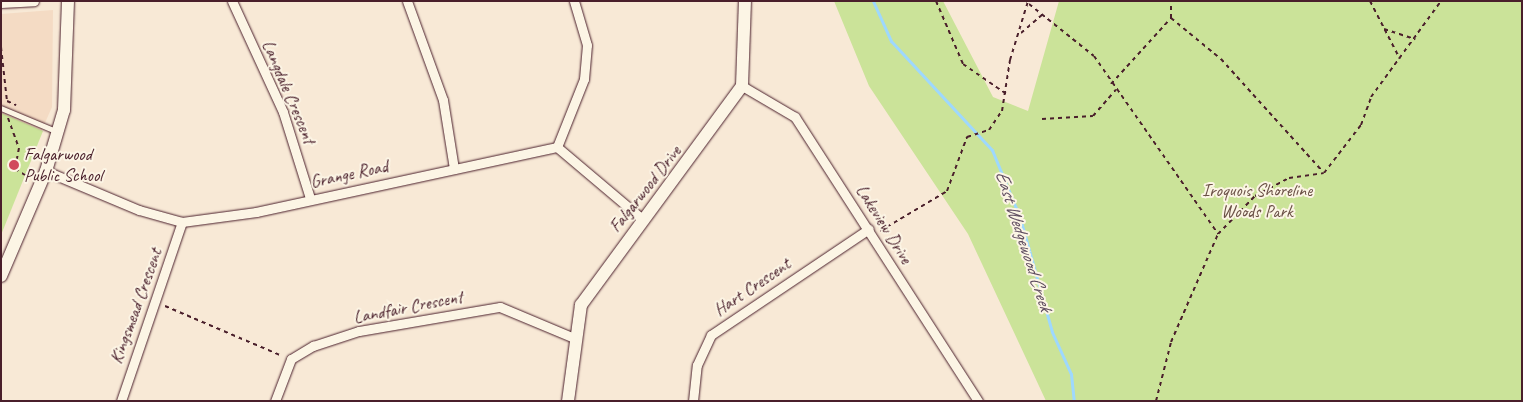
<!DOCTYPE html>
<html>
<head>
<meta charset="utf-8">
<style>
	body { margin:0 }
	#map { position:relative; width:1523px; height:402px; overflow:hidden; background:#f8e9d6; font-family:Caveat,sans-serif }
	div>[style] { position:absolute }
	[style*='--x'] { left:calc(var(--x)*1px); top:calc(var(--y)*1px); width:calc(var(--w)*1px); rotate:calc(var(--a)*1deg) }
	.built>* { inset:0; background:#f4dbc4 }
	.green>* { inset:0; background:#cbe399 }
	.stream>* { height:3px; margin:-1.5px; padding:0 1.5px; transform-origin:1.5px; border-radius:1.5px; background:#9ed8fe }
	.path>* { height:2px; margin-top:-1px; transform-origin:0; background:repeating-linear-gradient(90deg,#4a1f2b 0 4px,transparent 0 8px) }
	.roads { filter:drop-shadow(0 0 1px #4a1f2b) drop-shadow(0 0 1px #4a1f2b) }
	.lane>* { height:4.5px; margin:-2.25px; padding:0 2.25px; transform-origin:2.25px; border-radius:2.25px; background:#fcf5e5 }
	.street>* { height:9px; margin:-4.5px; padding:0 4.5px; transform-origin:4.5px; border-radius:4.5px; background:#fcf5e5 }
	.secondary>* { height:12px; margin:-6px; padding:0 6px; transform-origin:6px; border-radius:6px; background:#fcf5e5 }
	.dots>* { width:14px; height:14px; translate:-50% -50%; box-sizing:border-box; border:2px solid #fcf5e5; border-radius:50% }
	span { translate:-50% -50%; white-space:nowrap; text-align:center; line-height:1.15; -webkit-text-stroke:4px #fcf5e5; paint-order:stroke }
	.street-label { font-size:18px; color:#4a1f2b }
	.poi-label { font-size:18px; color:#4a1f2b }
	.left { translate:0 -50%; text-align:left }
	.park-label { font-size:18px; color:#6a5046 }
	.water-label { font-size:19px; color:#5f4d60; font-style:italic }
	.frame { position:absolute; inset:0; border:2px solid #4a1f2b; pointer-events:none }
</style>
</head>
<body>
<div id="map">
	<div class="built">
		<i style="clip-path:polygon(53px 10px,52px 107px,1px 222px,1px 14px)"></i>
	</div>
	<div class="green">
		<i style="clip-path:polygon(834px 1px,943px 1px,993px 97px,1028px 111px,1059px 1px,1522px 1px,1522px 401px,1046px 401px,968px 234px,869px 86px)"></i>
		<i style="clip-path:polygon(1px 113px,43px 131px,1px 235px)"></i>
	</div>
	<div class="stream">
		<i style="--x:873;--y:1;--w:44;--a:65.8"></i>
		<i style="--x:891;--y:41;--w:149;--a:47.2"></i>
		<i style="--x:992;--y:150;--w:74;--a:67.6"></i>
		<i style="--x:1020;--y:218;--w:118;--a:74.3"></i>
		<i style="--x:1052;--y:332;--w:46;--a:65.7"></i>
		<i style="--x:1071;--y:374;--w:27;--a:84"></i>
	</div>
	<div class="path">
		<i style="--x:936;--y:1;--w:69;--a:66.8"></i>
		<i style="--x:963;--y:64;--w:55;--a:34.6"></i>
		<i style="--x:1370;--y:1;--w:65;--a:62.7"></i>
		<i style="--x:1029;--y:4;--w:83;--a:38.7"></i>
		<i style="--x:1094;--y:56;--w:217;--a:55.1"></i>
		<i style="--x:1171;--y:18;--w:65;--a:39.4"></i>
		<i style="--x:1221;--y:59;--w:152;--a:47.9"></i>
		<i style="--x:1384;--y:29;--w:33;--a:18"></i>
		<i style="--x:1021;--y:33;--w:28;--a:-41"></i>
		<i style="--x:1;--y:47;--w:54;--a:83.7"></i>
		<i style="--x:7;--y:101;--w:10;--a:24"></i>
		<i style="--x:1111;--y:84;--w:89;--a:-47.7"></i>
		<i style="--x:1171;--y:18;--w:17;--a:-90"></i>
		<i style="--x:8;--y:118;--w:32;--a:70"></i>
		<i style="--x:19;--y:148;--w:21;--a:101"></i>
		<i style="--x:15;--y:169;--w:17;--a:31"></i>
		<i style="--x:1042;--y:119;--w:51;--a:-3.4"></i>
		<i style="--x:1093;--y:116;--w:35;--a:-49"></i>
		<i style="--x:880;--y:231;--w:78;--a:-30.8"></i>
		<i style="--x:947;--y:191;--w:58;--a:-69.7"></i>
		<i style="--x:967;--y:137;--w:23;--a:-18"></i>
		<i style="--x:989;--y:130;--w:23;--a:-56"></i>
		<i style="--x:1002;--y:111;--w:52;--a:-81.1"></i>
		<i style="--x:1010;--y:60;--w:62;--a:-73"></i>
		<i style="--x:165;--y:306;--w:127;--a:23.1"></i>
		<i style="--x:1156;--y:401;--w:61;--a:-75.7"></i>
		<i style="--x:1171;--y:342;--w:118;--a:-66.5"></i>
		<i style="--x:1218;--y:234;--w:53;--a:-45.8"></i>
		<i style="--x:1255;--y:196;--w:38;--a:-28"></i>
		<i style="--x:1289;--y:178;--w:35;--a:-8"></i>
		<i style="--x:1324;--y:173;--w:61;--a:-52.4"></i>
		<i style="--x:1361;--y:125;--w:30;--a:-70"></i>
		<i style="--x:1371;--y:97;--w:119;--a:-53.9"></i>
	</div>
	<div class="roads">
		<div class="lane">
			<i style="--x:1;--y:108;--w:60;--a:22.7"></i>
		</div>
		<div class="street">
			<i style="--x:232;--y:1;--w:122;--a:65.3"></i>
			<i style="--x:283;--y:112;--w:90;--a:72.6"></i>
			<i style="--x:407;--y:1;--w:105;--a:70"></i>
			<i style="--x:443;--y:100;--w:70;--a:80.9"></i>
			<i style="--x:1;--y:3;--w:33;--a:-3"></i>
			<i style="--x:742;--y:86;--w:61;--a:30.3"></i>
			<i style="--x:795;--y:117;--w:338;--a:57.2"></i>
			<i style="--x:557;--y:147;--w:73;--a:-68.3"></i>
			<i style="--x:584;--y:79;--w:34;--a:-85"></i>
			<i style="--x:587;--y:45;--w:46;--a:-106.5"></i>
			<i style="--x:46;--y:171;--w:101;--a:22.8"></i>
			<i style="--x:139;--y:210;--w:45;--a:15.6"></i>
			<i style="--x:182;--y:222;--w:75;--a:-7.7"></i>
			<i style="--x:256;--y:212;--w:308;--a:-12.2"></i>
			<i style="--x:557;--y:147;--w:110;--a:40.2"></i>
			<i style="--x:121;--y:401;--w:189;--a:-71.2"></i>
			<i style="--x:275;--y:401;--w:45;--a:-69.1"></i>
			<i style="--x:291;--y:359;--w:26;--a:-31"></i>
			<i style="--x:313;--y:346;--w:48;--a:-18.1"></i>
			<i style="--x:359;--y:331;--w:143;--a:-9.7"></i>
			<i style="--x:500;--y:307;--w:80;--a:22.7"></i>
			<i style="--x:693;--y:401;--w:36;--a:-84"></i>
			<i style="--x:697;--y:365;--w:33;--a:-65"></i>
			<i style="--x:711;--y:335;--w:190;--a:-33.9"></i>
		</div>
		<div class="secondary">
			<i style="--x:1;--y:276;--w:114;--a:-66.8"></i>
			<i style="--x:46;--y:171;--w:64;--a:-73.6"></i>
			<i style="--x:64;--y:110;--w:109;--a:-87.9"></i>
			<i style="--x:568;--y:401;--w:97;--a:-82.3"></i>
			<i style="--x:581;--y:305;--w:272;--a:-53.7"></i>
			<i style="--x:742;--y:86;--w:85;--a:-88"></i>
		</div>
	</div>
	<div class="dots">
		<i style="left:14px;top:165px;background:#d1495b"></i>
	</div>
	<div class="street-label">
		<span style="left:289px;top:92px;rotate:67deg">Langdale Crescent</span>
		<span style="left:349px;top:174px;rotate:-12deg">Grange Road</span>
		<span style="left:645px;top:189px;rotate:-52deg">Falgarwood Drive</span>
		<span style="left:884px;top:224px;rotate:58deg">Lakeview Drive</span>
		<span style="left:752px;top:287px;rotate:-34deg">Hart Crescent</span>
		<span style="left:136px;top:306px;rotate:-70deg">Kingsmead Crescent</span>
		<span style="left:408px;top:307px;rotate:-11deg">Landfair Crescent</span>
	</div>
	<div class="poi-label">
		<span class="left" style="left:24px;top:165px">Falgarwood<br>Public School</span>
	</div>
	<div class="park-label">
		<span style="left:1257px;top:201px">Iroquois Shoreline<br>Woods Park</span>
	</div>
	<div class="water-label">
		<span style="left:1023px;top:241px;rotate:72deg">East Wedgewood Creek</span>
	</div>
	<div class="frame"></div>
</div>
</body>
</html>
